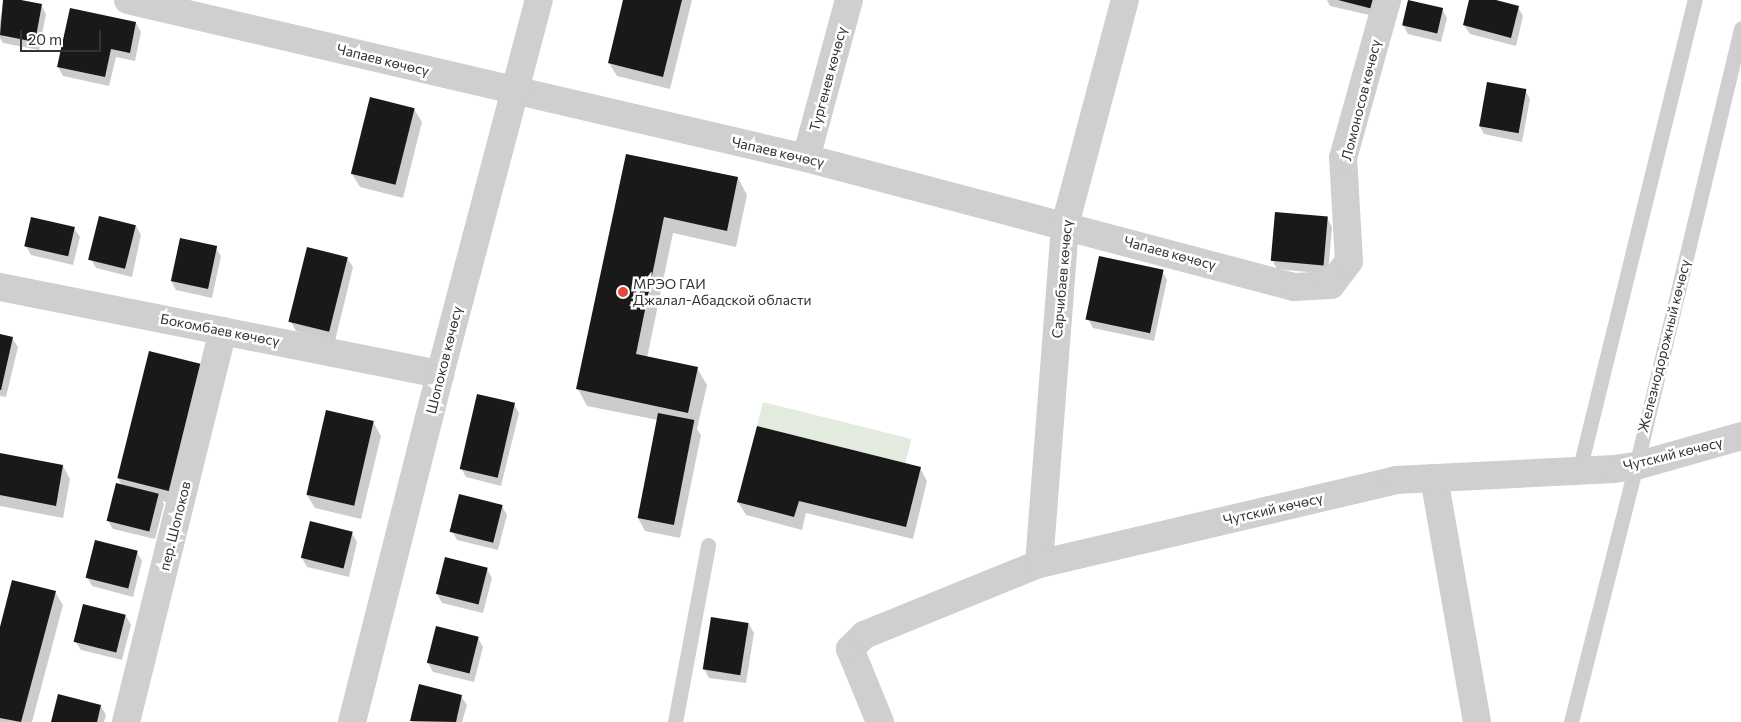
<!DOCTYPE html>
<html>
<head>
<meta charset="utf-8">
<style>
	body { margin:0 }
	#map { position:relative; width:1741px; height:722px; overflow:hidden; background:#fff; font-family:Commissioner,sans-serif }
	div>[style] { position:absolute }
	[style*='--x'] { left:calc(var(--x)*1px); top:calc(var(--y)*1px); width:calc(var(--w)*1px); rotate:calc(var(--a)*1deg) }
	.green>* { inset:0; background:#e3ebde; transform-origin:0 0 }
	.shadow>* { inset:0; background:#0003 }
	.building>* { inset:0; background:#191919; transform-origin:0 0 }
	.service>* { height:15px; margin:-7.5px; padding:0 7.5px; transform-origin:7.5px; border-radius:7.5px; background:#cfcfcf }
	.minor>* { height:28px; margin:-14px; padding:0 14px; transform-origin:14px; border-radius:14px; background:#cfcfcf }
	.dots>* { width:14px; height:14px; translate:-50% -50%; box-sizing:border-box; border:2px solid #fff; border-radius:50% }
	span { translate:-50% -50%; white-space:nowrap; text-align:center; line-height:1.15; -webkit-text-stroke:5px #fff; paint-order:stroke }
	.street-label { font-size:14px; color:#323232 }
	.poi-label { font-size:14px; color:#323232 }
	.left { translate:0 -50%; text-align:left }
	.scale { position:absolute; left:20px; top:30px; width:81px; height:22px; box-sizing:border-box; border:2px solid #323232; border-top:0; padding-left:6px; font-size:15px; line-height:18px; white-space:nowrap; color:#323232; -webkit-text-stroke:4px #fff; paint-order:stroke }
</style>
</head>
<body>
<div id="map">
	<div class="green">
		<i style="left:763px;top:402px;width:153px;height:25px;rotate:14deg"></i>
	</div>
	<div class="shadow">
		<i style="clip-path:polygon(4px 0,41px 5px,46px 14px,39px 50px,3px 43px,0 38px,0 21px)"></i>
		<i style="clip-path:polygon(625px 0,692px 0,670px 89px,617px 76px,609px 63px)"></i>
		<i style="clip-path:polygon(1327px 0,1381px 0,1378px 17px,1330px 6px)"></i>
		<i style="clip-path:polygon(1471px 0,1491px 0,1518px 7px,1523px 16px,1516px 46px,1470px 34px,1464px 25px)"></i>
		<i style="clip-path:polygon(1442px 9px,1447px 18px,1441px 42px,1408px 34px,1403px 25px)"></i>
		<i style="clip-path:polygon(136px 23px,141px 32px,135px 61px,116px 57px,109px 86px,63px 76px,58px 67px)"></i>
		<i style="clip-path:polygon(1525px 90px,1530px 99px,1522px 142px,1484px 134px,1479px 125px)"></i>
		<i style="clip-path:polygon(414px 109px,422px 122px,403px 198px,360px 187px,352px 174px)"></i>
		<i style="clip-path:polygon(627px 155px,738px 178px,747px 195px,736px 247px,673px 233px,647px 358px,697px 368px,707px 385px,697px 429px,701px 435px,680px 538px,645px 531px,638px 518px,658px 420px,587px 406px,578px 389px)"></i>
		<i style="clip-path:polygon(1327px 218px,1332px 227px,1328px 274px,1277px 269px,1272px 260px)"></i>
		<i style="clip-path:polygon(136px 226px,141px 235px,132px 277px,96px 268px,91px 259px)"></i>
		<i style="clip-path:polygon(74px 228px,80px 237px,73px 265px,31px 255px,26px 246px)"></i>
		<i style="clip-path:polygon(216px 248px,221px 256px,212px 298px,176px 290px,171px 281px)"></i>
		<i style="clip-path:polygon(347px 258px,353px 267px,335px 341px,296px 331px,291px 322px)"></i>
		<i style="clip-path:polygon(1162px 271px,1167px 280px,1154px 341px,1093px 328px,1088px 319px)"></i>
		<i style="clip-path:polygon(0 335px,12px 338px,18px 347px,6px 397px,0 396px)"></i>
		<i style="clip-path:polygon(150px 353px,179px 505px,162px 501px,164px 504px,155px 539px,113px 529px,108px 521px,122px 486px,118px 478px)"></i>
		<i style="clip-path:polygon(514px 404px,519px 413px,501px 486px,466px 477px,461px 468px)"></i>
		<i style="clip-path:polygon(373px 422px,381px 436px,361px 519px,315px 508px,307px 495px)"></i>
		<i style="clip-path:polygon(0 454px,63px 466px,70px 479px,63px 518px,0 506px)"></i>
		<i style="clip-path:polygon(920px 468px,927px 481px,913px 539px,806px 513px,802px 530px,746px 515px,738px 502px)"></i>
		<i style="clip-path:polygon(502px 506px,507px 515px,498px 550px,457px 540px,452px 531px)"></i>
		<i style="clip-path:polygon(352px 533px,357px 542px,349px 577px,307px 567px,302px 558px)"></i>
		<i style="clip-path:polygon(137px 552px,142px 561px,133px 597px,92px 586px,87px 577px)"></i>
		<i style="clip-path:polygon(487px 569px,492px 578px,483px 613px,442px 603px,437px 594px)"></i>
		<i style="clip-path:polygon(55px 592px,63px 605px,32px 722px,0 722px,0 632px)"></i>
		<i style="clip-path:polygon(126px 616px,131px 625px,122px 660px,81px 650px,75px 641px)"></i>
		<i style="clip-path:polygon(749px 624px,754px 633px,746px 683px,709px 678px,704px 669px)"></i>
		<i style="clip-path:polygon(478px 638px,483px 647px,474px 682px,433px 672px,428px 663px)"></i>
		<i style="clip-path:polygon(420px 686px,461px 696px,467px 705px,462px 722px,412px 722px)"></i>
		<i style="clip-path:polygon(101px 706px,106px 715px,104px 722px,53px 722px)"></i>
	</div>
	<div class="building">
		<i style="clip-path:polygon(3px 0,21px 0,42px 4px,35px 42px,0 35px)"></i>
		<i style="clip-path:polygon(623px 0,682px 0,663px 77px,608px 63px)"></i>
		<i style="clip-path:polygon(1338px 0,1375px 0,1373px 9px)"></i>
		<i style="left:1408px;top:0;width:36px;height:26px;rotate:13deg"></i>
		<i style="clip-path:polygon(1469px 0,1496px 0,1519px 6px,1511px 38px,1463px 25px)"></i>
		<i style="clip-path:polygon(70px 8px,136px 22px,130px 53px,111px 49px,105px 77px,57px 67px)"></i>
		<i style="left:1487px;top:82px;width:40px;height:45px;rotate:10deg"></i>
		<i style="left:370px;top:97px;width:46px;height:79px;rotate:14deg"></i>
		<i style="clip-path:polygon(626px 154px,738px 177px,727px 231px,664px 217px,636px 354px,698px 367px,688px 413px,576px 389px)"></i>
		<i style="left:1275px;top:212px;width:53px;height:49px;rotate:5deg"></i>
		<i style="left:99px;top:216px;width:38px;height:45px;rotate:14deg"></i>
		<i style="left:31px;top:217px;width:45px;height:30px;rotate:13deg"></i>
		<i style="left:180px;top:238px;width:38px;height:44px;rotate:12deg"></i>
		<i style="left:307px;top:247px;width:42px;height:77px;rotate:14deg"></i>
		<i style="left:1099px;top:256px;width:66px;height:65px;rotate:12deg"></i>
		<i style="clip-path:polygon(0 334px,13px 337px,1px 390px,0 390px)"></i>
		<i style="left:149px;top:351px;width:57px;height:131px;rotate:14deg"></i>
		<i style="left:477px;top:394px;width:39px;height:77px;rotate:13deg"></i>
		<i style="left:326px;top:410px;width:49px;height:87px;rotate:13deg"></i>
		<i style="left:658px;top:413px;width:37px;height:107px;rotate:11deg"></i>
		<i style="clip-path:polygon(757px 426px,921px 467px,906px 527px,799px 501px,794px 517px,737px 502px)"></i>
		<i style="clip-path:polygon(0 453px,63px 465px,56px 506px,0 495px)"></i>
		<i style="left:116px;top:483px;width:44px;height:39px;rotate:14deg"></i>
		<i style="left:459px;top:494px;width:45px;height:39px;rotate:14deg"></i>
		<i style="left:310px;top:521px;width:44px;height:38px;rotate:14deg"></i>
		<i style="left:95px;top:540px;width:44px;height:39px;rotate:14deg"></i>
		<i style="left:445px;top:557px;width:44px;height:38px;rotate:14deg"></i>
		<i style="clip-path:polygon(12px 580px,56px 591px,21px 722px,0 718px,0 627px)"></i>
		<i style="left:83px;top:604px;width:44px;height:39px;rotate:14deg"></i>
		<i style="left:711px;top:617px;width:38px;height:53px;rotate:9deg"></i>
		<i style="left:436px;top:626px;width:44px;height:38px;rotate:14deg"></i>
		<i style="clip-path:polygon(419px 684px,462px 695px,456px 722px,410px 721px)"></i>
		<i style="clip-path:polygon(58px 694px,101px 705px,97px 722px,51px 722px)"></i>
	</div>
	<div class="service">
		<i style="--x:1579;--y:471;--w:485;--a:-76.2"></i>
		<i style="--x:675;--y:722;--w:180;--a:-79.4"></i>
		<i style="--x:1571;--y:722;--w:264;--a:-75.8"></i>
		<i style="--x:1636;--y:466;--w:450;--a:-76.5"></i>
	</div>
	<div class="minor">
		<i style="--x:128;--y:0;--w:696;--a:13.12"></i>
		<i style="--x:806;--y:158;--w:505;--a:14.81"></i>
		<i style="--x:1294;--y:287;--w:37;--a:-3"></i>
		<i style="--x:1331;--y:285;--w:30;--a:-53"></i>
		<i style="--x:1349;--y:261;--w:103;--a:-93.3"></i>
		<i style="--x:1343;--y:158;--w:164;--a:-74.4"></i>
		<i style="--x:806;--y:158;--w:164;--a:-74.8"></i>
		<i style="--x:0;--y:287;--w:449;--a:11.2"></i>
		<i style="--x:1434;--y:478;--w:248;--a:80"></i>
		<i style="--x:1039;--y:564;--w:340;--a:-85.6"></i>
		<i style="--x:1065;--y:225;--w:233;--a:-75.1"></i>
		<i style="--x:126;--y:722;--w:403;--a:-76.1"></i>
		<i style="--x:352;--y:722;--w:359;--a:-75.8"></i>
		<i style="--x:440;--y:374;--w:387;--a:-75.2"></i>
		<i style="--x:880;--y:722;--w:79;--a:-112.3"></i>
		<i style="--x:850;--y:649;--w:20;--a:-45"></i>
		<i style="--x:864;--y:635;--w:189;--a:-22.1"></i>
		<i style="--x:1039;--y:564;--w:367;--a:-13.2"></i>
		<i style="--x:1396;--y:480;--w:218;--a:-2.9"></i>
		<i style="--x:1614;--y:469;--w:22;--a:-8"></i>
		<i style="--x:1636;--y:466;--w:109;--a:-15.9"></i>
	</div>
	<div class="dots">
		<i style="left:623px;top:292px;background:#e3483a"></i>
	</div>
	<div class="street-label">
		<span style="left:383px;top:60px;rotate:14deg">Чапаев көчөсү</span>
		<span style="left:828px;top:79px;rotate:-75deg">Тургенев көчөсү</span>
		<span style="left:1361px;top:100px;rotate:-76deg">Ломоносов көчөсү</span>
		<span style="left:778px;top:152px;rotate:13deg">Чапаев көчөсү</span>
		<span style="left:1170px;top:253px;rotate:15deg">Чапаев көчөсү</span>
		<span style="left:1062px;top:279px;rotate:-85deg">Сарчибаев көчөсү</span>
		<span style="left:220px;top:330px;rotate:11deg">Бокомбаев көчөсү</span>
		<span style="left:1664px;top:346px;rotate:-76deg">Железнодорожный көчөсү</span>
		<span style="left:444px;top:360px;rotate:-76deg">Шопоков көчөсү</span>
		<span style="left:1673px;top:454px;rotate:-14deg">Чутский көчөсү</span>
		<span style="left:1273px;top:509px;rotate:-13deg">Чутский көчөсү</span>
		<span style="left:175px;top:526px;rotate:-76deg">пер. Шопоков</span>
	</div>
	<div class="poi-label">
		<span class="left" style="left:633px;top:292px">МРЭО ГАИ<br>Джалал-Абадской области</span>
	</div>
	<div class="scale">20 m</div>
</div>
</body>
</html>
